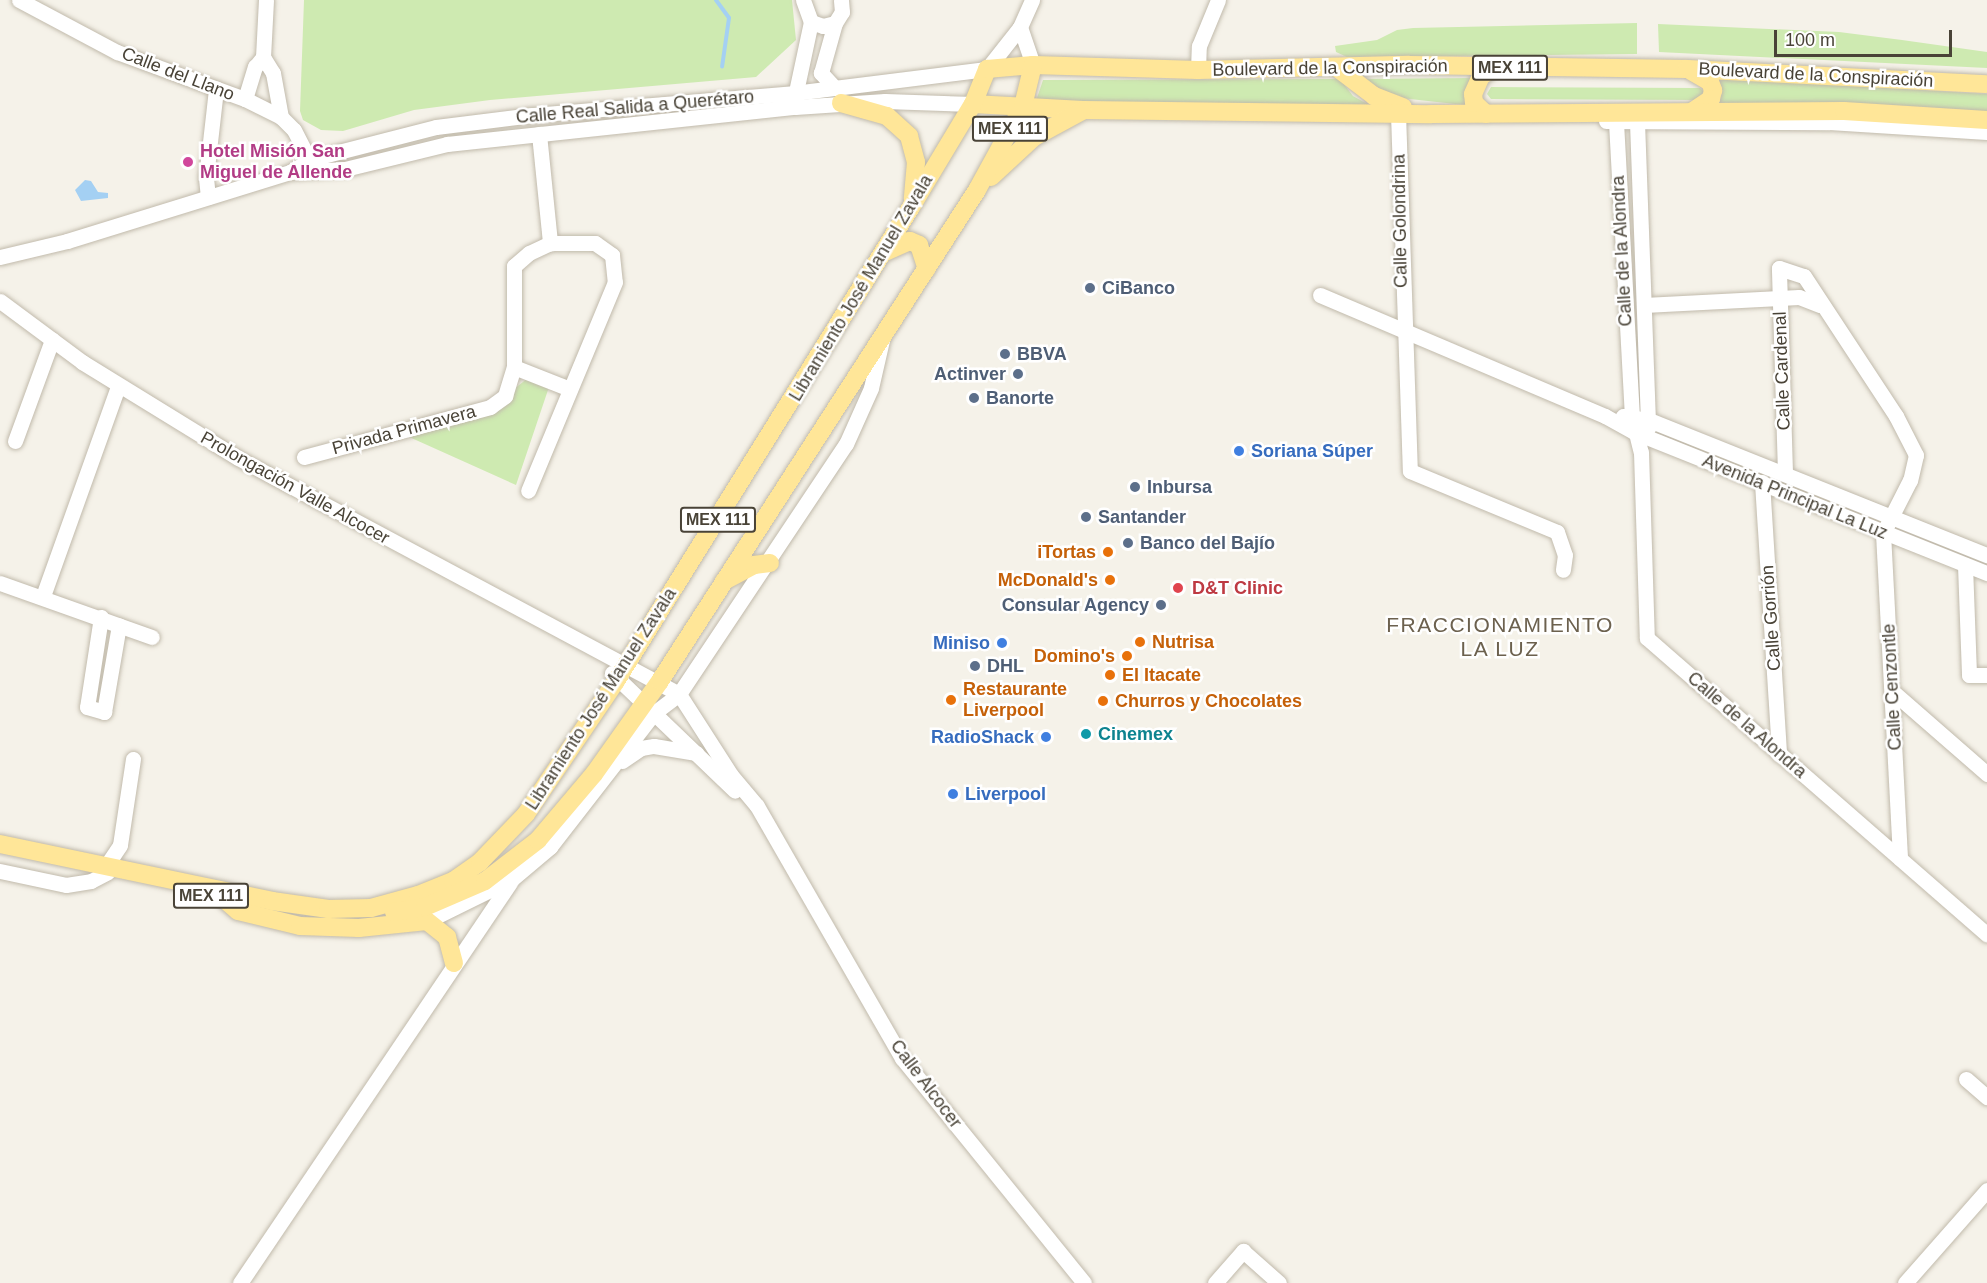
<!DOCTYPE html>
<html>
<head>
<meta charset="utf-8">
<style>
	body { margin:0 }
	#map { position:relative; width:1987px; height:1283px; overflow:hidden; background:#f5f2e9; font-family:Helvetica,sans-serif }
	div>[style] { position:absolute }
	[style*='--x'] { left:calc(var(--x)*1px); top:calc(var(--y)*1px); width:calc(var(--w)*1px); rotate:calc(var(--a)*1deg) }
	.green>* { inset:0; background:#ceeab1 }
	.water>* { inset:0; background:#a4d0f3 }
	.stream>* { height:4px; margin:-2px; padding:0 2px; transform-origin:2px; border-radius:2px; background:#a4d0f3 }
	.roads { filter:drop-shadow(0 0 2px #c1baab) drop-shadow(0 0 2px #c1baab) }
	.minor>* { height:15px; margin:-7.5px; padding:0 7.5px; transform-origin:7.5px; border-radius:7.5px; background:#fff }
	.major>* { height:18px; margin:-9px; padding:0 9px; transform-origin:9px; border-radius:9px; background:#ffe698 }
	.dots>* { width:16px; height:16px; translate:-50% -50%; box-sizing:border-box; border:3px solid #fff; border-radius:50% }
	span { translate:-50% -50%; white-space:nowrap; text-align:center; line-height:1.15; -webkit-text-stroke:5px #fff; paint-order:stroke }
	.shield-label span { padding:2px 4px; background:#fff; border:2px solid; border-radius:4px; -webkit-text-stroke-width:0 }
	.shield-label { font-size:16px; color:#494337; font-weight:700 }
	.street-label { font-size:18px; color:#494337 }
	.hotel-label { font-size:18px; color:#b23c85; font-weight:700 }
	.left { translate:0 -50%; text-align:left }
	.service-label { font-size:18px; color:#4e5e75; font-weight:700 }
	.right { translate:-100% -50%; text-align:right }
	.shop-label { font-size:18px; color:#366cbe; font-weight:700 }
	.food-label { font-size:18px; color:#c56008; font-weight:700 }
	.health-label { font-size:18px; color:#be3a42; font-weight:700 }
	.culture-label { font-size:18px; color:#0d838f; font-weight:700 }
	.quarter-label { font-size:21px; color:#6c614e; letter-spacing:1.5px }
	.scale { position:absolute; left:1774px; top:30px; width:178px; height:27px; box-sizing:border-box; border:3px solid #494337; border-top:0; padding-left:8px; font-size:18px; line-height:21px; white-space:nowrap; color:#494337; -webkit-text-stroke:4px #fff; paint-order:stroke }
</style>
</head>
<body>
<div id="map">
	<div class="green">
		<i style="clip-path:polygon(304px 0,792px 0,796px 40px,756px 77px,490px 100px,414px 110px,343px 131px,321px 130px,303px 120px,300px 111px)"></i>
		<i style="clip-path:polygon(1637px 23px,1637px 54px,1347px 57px,1336px 52px,1335px 46px,1377px 40px,1397px 30px,1413px 28px)"></i>
		<i style="clip-path:polygon(1658px 24px,1839px 32px,1902px 40px,1987px 52px,1987px 68px,1659px 52px)"></i>
		<i style="clip-path:polygon(1474px 78px,1473px 106px,1392px 97px,1356px 79px)"></i>
		<i style="clip-path:polygon(1717px 78px,1987px 94px,1987px 115px,1718px 107px,1722px 93px)"></i>
		<i style="clip-path:polygon(1340px 79px,1353px 96px,1376px 109px,1036px 101px,1043px 80px)"></i>
		<i style="clip-path:polygon(1491px 87px,1700px 88px,1704px 92px,1700px 100px,1491px 99px,1487px 94px)"></i>
		<i style="clip-path:polygon(528px 378px,549px 387px,516px 485px,407px 436px,481px 415px)"></i>
	</div>
	<div class="water">
		<i style="clip-path:polygon(85px 180px,91px 181px,98px 192px,108px 193px,108px 198px,81px 201px,75px 190px)"></i>
	</div>
	<div class="stream">
		<i style="--x:716;--y:0;--w:22;--a:54"></i>
		<i style="--x:729;--y:18;--w:49;--a:98.1"></i>
	</div>
	<div class="roads">
		<div class="minor">
			<i style="--x:19;--y:0;--w:111;--a:28"></i>
			<i style="--x:117;--y:52;--w:136;--a:20.2"></i>
			<i style="--x:245;--y:99;--w:40;--a:26.6"></i>
			<i style="--x:281;--y:117;--w:18;--a:45"></i>
			<i style="--x:294;--y:130;--w:44;--a:62.9"></i>
			<i style="--x:266;--y:0;--w:57;--a:93"></i>
			<i style="--x:263;--y:57;--w:19;--a:58"></i>
			<i style="--x:273;--y:73;--w:45;--a:79.7"></i>
			<i style="--x:803;--y:0;--w:23;--a:70"></i>
			<i style="--x:811;--y:22;--w:13;--a:18"></i>
			<i style="--x:823;--y:26;--w:12;--a:-14"></i>
			<i style="--x:1020;--y:27;--w:40;--a:71.1"></i>
			<i style="--x:1198;--y:70;--w:24;--a:-88"></i>
			<i style="--x:1199;--y:46;--w:50;--a:-67.6"></i>
			<i style="--x:835;--y:88;--w:21;--a:-133"></i>
			<i style="--x:821;--y:73;--w:52;--a:-74.4"></i>
			<i style="--x:835;--y:23;--w:13;--a:-58"></i>
			<i style="--x:842;--y:12;--w:12;--a:-95"></i>
			<i style="--x:245;--y:99;--w:34;--a:-73"></i>
			<i style="--x:255;--y:67;--w:13;--a:-51"></i>
			<i style="--x:794;--y:101;--w:81;--a:-77.9"></i>
			<i style="--x:1398;--y:113;--w:358;--a:88.1"></i>
			<i style="--x:1410;--y:471;--w:159;--a:22.5"></i>
			<i style="--x:1557;--y:532;--w:24;--a:71"></i>
			<i style="--x:1565;--y:555;--w:15;--a:98"></i>
			<i style="--x:1606;--y:121;--w:223;--a:0.3"></i>
			<i style="--x:1829;--y:122;--w:158;--a:3.6"></i>
			<i style="--x:1616;--y:122;--w:295;--a:86.9"></i>
			<i style="--x:1632;--y:417;--w:36;--a:76"></i>
			<i style="--x:1641;--y:452;--w:186;--a:88.2"></i>
			<i style="--x:1647;--y:638;--w:451;--a:41.1"></i>
			<i style="--x:1637;--y:122;--w:306;--a:87.9"></i>
			<i style="--x:539;--y:134;--w:110;--a:84.2"></i>
			<i style="--x:290;--y:172;--w:55;--a:-3.1"></i>
			<i style="--x:345;--y:169;--w:105;--a:-13.8"></i>
			<i style="--x:447;--y:144;--w:350;--a:-6.1"></i>
			<i style="--x:795;--y:107;--w:90;--a:-3.8"></i>
			<i style="--x:885;--y:101;--w:88;--a:2"></i>
			<i style="--x:208;--y:197;--w:20;--a:-96"></i>
			<i style="--x:206;--y:177;--w:89;--a:-83.5"></i>
			<i style="--x:0;--y:257;--w:69;--a:-13.4"></i>
			<i style="--x:67;--y:241;--w:233;--a:-17.2"></i>
			<i style="--x:290;--y:172;--w:25;--a:-32"></i>
			<i style="--x:311;--y:159;--w:129;--a:-14.4"></i>
			<i style="--x:436;--y:127;--w:97;--a:-7.1"></i>
			<i style="--x:532;--y:115;--w:263;--a:-4.8"></i>
			<i style="--x:794;--y:93;--w:194;--a:-7.1"></i>
			<i style="--x:987;--y:69;--w:53;--a:-51.8"></i>
			<i style="--x:1020;--y:27;--w:30;--a:-66"></i>
			<i style="--x:1320;--y:295;--w:310;--a:23"></i>
			<i style="--x:1605;--y:416;--w:33;--a:29"></i>
			<i style="--x:1634;--y:432;--w:380;--a:21.8"></i>
			<i style="--x:0;--y:301;--w:102;--a:36.6"></i>
			<i style="--x:82;--y:362;--w:183;--a:31.6"></i>
			<i style="--x:238;--y:458;--w:500;--a:28.15"></i>
			<i style="--x:679;--y:694;--w:96;--a:57.3"></i>
			<i style="--x:731;--y:775;--w:40;--a:50"></i>
			<i style="--x:757;--y:806;--w:291;--a:60.1"></i>
			<i style="--x:902;--y:1058;--w:289;--a:51"></i>
			<i style="--x:1644;--y:305;--w:155;--a:-3"></i>
			<i style="--x:1799;--y:297;--w:22;--a:21"></i>
			<i style="--x:514;--y:367;--w:60;--a:21.4"></i>
			<i style="--x:1623;--y:416;--w:26;--a:9"></i>
			<i style="--x:1649;--y:420;--w:364;--a:21.8"></i>
			<i style="--x:15;--y:441;--w:108;--a:-69.9"></i>
			<i style="--x:304;--y:457;--w:193;--a:-15"></i>
			<i style="--x:490;--y:407;--w:19;--a:-36"></i>
			<i style="--x:505;--y:396;--w:30;--a:-73"></i>
			<i style="--x:514;--y:367;--w:101;--a:-90"></i>
			<i style="--x:514;--y:266;--w:20;--a:-41"></i>
			<i style="--x:529;--y:253;--w:23;--a:-25"></i>
			<i style="--x:550;--y:243;--w:45;--a:0"></i>
			<i style="--x:595;--y:243;--w:21;--a:35"></i>
			<i style="--x:612;--y:255;--w:27;--a:84"></i>
			<i style="--x:615;--y:282;--w:226;--a:112.6"></i>
			<i style="--x:1785;--y:473;--w:205;--a:-91.7"></i>
			<i style="--x:1779;--y:268;--w:26;--a:18"></i>
			<i style="--x:1804;--y:276;--w:168;--a:56.7"></i>
			<i style="--x:1896;--y:416;--w:44;--a:62.9"></i>
			<i style="--x:1916;--y:455;--w:26;--a:103"></i>
			<i style="--x:1910;--y:480;--w:59;--a:117"></i>
			<i style="--x:1883;--y:533;--w:326;--a:87"></i>
			<i style="--x:1762;--y:482;--w:273;--a:86.4"></i>
			<i style="--x:1965;--y:565;--w:110;--a:87.9"></i>
			<i style="--x:1969;--y:675;--w:18;--a:0"></i>
			<i style="--x:0;--y:583;--w:161;--a:19.6"></i>
			<i style="--x:43;--y:596;--w:223;--a:-70.3"></i>
			<i style="--x:101;--y:617;--w:91;--a:98.8"></i>
			<i style="--x:87;--y:707;--w:18;--a:16"></i>
			<i style="--x:104;--y:712;--w:88;--a:-80.2"></i>
			<i style="--x:612;--y:673;--w:170;--a:43.8"></i>
			<i style="--x:1893;--y:692;--w:125;--a:41.1"></i>
			<i style="--x:622;--y:761;--w:23;--a:-34"></i>
			<i style="--x:641;--y:748;--w:13;--a:-9"></i>
			<i style="--x:654;--y:746;--w:43;--a:9.5"></i>
			<i style="--x:106;--y:866;--w:25;--a:-56"></i>
			<i style="--x:120;--y:845;--w:87;--a:-81.4"></i>
			<i style="--x:0;--y:871;--w:67;--a:12"></i>
			<i style="--x:66;--y:885;--w:25;--a:-9"></i>
			<i style="--x:91;--y:881;--w:19;--a:-28"></i>
			<i style="--x:427;--y:921;--w:95;--a:-26.3"></i>
			<i style="--x:512;--y:879;--w:50;--a:-40.1"></i>
			<i style="--x:550;--y:847;--w:170;--a:-52.2"></i>
			<i style="--x:654;--y:713;--w:31;--a:-37"></i>
			<i style="--x:679;--y:694;--w:301;--a:-56.3"></i>
			<i style="--x:846;--y:444;--w:61;--a:-65.9"></i>
			<i style="--x:871;--y:388;--w:49;--a:-77.1"></i>
			<i style="--x:1966;--y:1079;--w:28;--a:41"></i>
			<i style="--x:240;--y:1283;--w:483;--a:-56"></i>
			<i style="--x:1215;--y:1283;--w:43;--a:-48.8"></i>
			<i style="--x:1243;--y:1251;--w:48;--a:41.6"></i>
			<i style="--x:1905;--y:1283;--w:124;--a:-48.6"></i>
		</div>
		<div class="major">
			<i style="--x:1336;--y:67;--w:48;--a:37.3"></i>
			<i style="--x:1374;--y:96;--w:31;--a:21"></i>
			<i style="--x:1691;--y:71;--w:22;--a:30"></i>
			<i style="--x:1710;--y:82;--w:9;--a:69"></i>
			<i style="--x:1713;--y:90;--w:9;--a:103"></i>
			<i style="--x:1711;--y:99;--w:22;--a:146"></i>
			<i style="--x:841;--y:103;--w:48;--a:15.8"></i>
			<i style="--x:887;--y:116;--w:30;--a:42"></i>
			<i style="--x:909;--y:136;--w:27;--a:75"></i>
			<i style="--x:916;--y:162;--w:37;--a:95"></i>
			<i style="--x:973;--y:104;--w:110;--a:3.1"></i>
			<i style="--x:1083;--y:110;--w:348;--a:0.7"></i>
			<i style="--x:1431;--y:114;--w:413;--a:-0.4"></i>
			<i style="--x:1844;--y:111;--w:143;--a:3.6"></i>
			<i style="--x:1486;--y:114;--w:16;--a:-137"></i>
			<i style="--x:1474;--y:103;--w:9;--a:-96"></i>
			<i style="--x:1473;--y:94;--w:20;--a:-66"></i>
			<i style="--x:1481;--y:76;--w:15;--a:-32"></i>
			<i style="--x:991;--y:177;--w:59;--a:-42.9"></i>
			<i style="--x:1034;--y:137;--w:55;--a:-28.4"></i>
			<i style="--x:885;--y:252;--w:27;--a:-24"></i>
			<i style="--x:910;--y:241;--w:10;--a:24"></i>
			<i style="--x:919;--y:245;--w:25;--a:72"></i>
			<i style="--x:724;--y:581;--w:34;--a:-28"></i>
			<i style="--x:754;--y:565;--w:16;--a:-7"></i>
			<i style="--x:0;--y:844;--w:278;--a:11.8"></i>
			<i style="--x:272;--y:901;--w:57;--a:8.1"></i>
			<i style="--x:328;--y:909;--w:43;--a:-1.3"></i>
			<i style="--x:371;--y:908;--w:49;--a:-15.5"></i>
			<i style="--x:418;--y:895;--w:38;--a:-22"></i>
			<i style="--x:453;--y:881;--w:33;--a:-35"></i>
			<i style="--x:480;--y:862;--w:66;--a:-46.2"></i>
			<i style="--x:526;--y:814;--w:161;--a:-55.9"></i>
			<i style="--x:616;--y:681;--w:558;--a:-58.1"></i>
			<i style="--x:911;--y:207;--w:120;--a:-59"></i>
			<i style="--x:973;--y:104;--w:38;--a:-68"></i>
			<i style="--x:987;--y:69;--w:46;--a:-5"></i>
			<i style="--x:1033;--y:65;--w:165;--a:1.7"></i>
			<i style="--x:1198;--y:70;--w:211;--a:-1.4"></i>
			<i style="--x:1409;--y:65;--w:278;--a:0.8"></i>
			<i style="--x:1687;--y:69;--w:300;--a:2.9"></i>
			<i style="--x:224;--y:899;--w:18;--a:41"></i>
			<i style="--x:238;--y:911;--w:64;--a:13.6"></i>
			<i style="--x:300;--y:926;--w:59;--a:1.9"></i>
			<i style="--x:359;--y:928;--w:68;--a:-5.9"></i>
			<i style="--x:427;--y:921;--w:26;--a:39"></i>
			<i style="--x:447;--y:937;--w:27;--a:75"></i>
			<i style="--x:394;--y:912;--w:31;--a:-9"></i>
			<i style="--x:425;--y:907;--w:65;--a:-23.4"></i>
			<i style="--x:485;--y:881;--w:67;--a:-37.7"></i>
			<i style="--x:538;--y:840;--w:87;--a:-49.7"></i>
			<i style="--x:594;--y:774;--w:114;--a:-54.6"></i>
			<i style="--x:660;--y:681;--w:584;--a:-57.15"></i>
			<i style="--x:977;--y:190;--w:96;--a:-61.3"></i>
			<i style="--x:1023;--y:106;--w:42;--a:-76.3"></i>
		</div>
	</div>
	<div class="dots">
		<i style="left:188px;top:162px;background:#d1479c"></i>
		<i style="left:1090px;top:288px;background:#5c6f8a"></i>
		<i style="left:1005px;top:354px;background:#5c6f8a"></i>
		<i style="left:1018px;top:374px;background:#5c6f8a"></i>
		<i style="left:974px;top:398px;background:#5c6f8a"></i>
		<i style="left:1239px;top:451px;background:#3f7fe0"></i>
		<i style="left:1135px;top:487px;background:#5c6f8a"></i>
		<i style="left:1086px;top:517px;background:#5c6f8a"></i>
		<i style="left:1128px;top:543px;background:#5c6f8a"></i>
		<i style="left:1108px;top:552px;background:#e8710a"></i>
		<i style="left:1110px;top:580px;background:#e8710a"></i>
		<i style="left:1178px;top:588px;background:#e0444e"></i>
		<i style="left:1161px;top:605px;background:#5c6f8a"></i>
		<i style="left:1140px;top:642px;background:#e8710a"></i>
		<i style="left:1002px;top:643px;background:#3f7fe0"></i>
		<i style="left:1127px;top:656px;background:#e8710a"></i>
		<i style="left:975px;top:666px;background:#5c6f8a"></i>
		<i style="left:1110px;top:675px;background:#e8710a"></i>
		<i style="left:951px;top:700px;background:#e8710a"></i>
		<i style="left:1103px;top:701px;background:#e8710a"></i>
		<i style="left:1086px;top:734px;background:#0f9aa8"></i>
		<i style="left:1046px;top:737px;background:#3f7fe0"></i>
		<i style="left:953px;top:794px;background:#3f7fe0"></i>
	</div>
	<div class="shield-label">
		<span style="left:1510px;top:68px">MEX 111</span>
		<span style="left:1010px;top:129px">MEX 111</span>
		<span style="left:718px;top:520px">MEX 111</span>
		<span style="left:211px;top:896px">MEX 111</span>
	</div>
	<div class="street-label">
		<span style="left:1330px;top:68px;rotate:-1deg">Boulevard de la Conspiración</span>
		<span style="left:178px;top:74px;rotate:21deg">Calle del Llano</span>
		<span style="left:1816px;top:75px;rotate:3deg">Boulevard de la Conspiración</span>
		<span style="left:635px;top:107px;rotate:-5deg">Calle Real Salida a Querétaro</span>
		<span style="left:1400px;top:221px;rotate:-91deg">Calle Golondrina</span>
		<span style="left:1622px;top:251px;rotate:-93deg">Calle de la Alondra</span>
		<span style="left:861px;top:288px;rotate:-59deg">Libramiento José Manuel Zavala</span>
		<span style="left:1782px;top:371px;rotate:-92deg">Calle Cardenal</span>
		<span style="left:404px;top:430px;rotate:-15deg">Privada Primavera</span>
		<span style="left:295px;top:488px;rotate:29deg">Prolongación Valle Alcocer</span>
		<span style="left:1795px;top:497px;rotate:22deg">Avenida Principal La Luz</span>
		<span style="left:1771px;top:618px;rotate:-94deg">Calle Gorrión</span>
		<span style="left:1892px;top:687px;rotate:-93deg">Calle Cenzontle</span>
		<span style="left:601px;top:699px;rotate:-57deg">Libramiento José Manuel Zavala</span>
		<span style="left:1747px;top:725px;rotate:41deg">Calle de la Alondra</span>
		<span style="left:926px;top:1084px;rotate:53deg">Calle Alcocer</span>
	</div>
	<div class="hotel-label">
		<span class="left" style="left:200px;top:162px">Hotel Misión San<br>Miguel de Allende</span>
	</div>
	<div class="service-label">
		<span class="left" style="left:1102px;top:288px">CiBanco</span>
		<span class="left" style="left:1017px;top:354px">BBVA</span>
		<span class="right" style="left:1006px;top:374px">Actinver</span>
		<span class="left" style="left:986px;top:398px">Banorte</span>
		<span class="left" style="left:1147px;top:487px">Inbursa</span>
		<span class="left" style="left:1098px;top:517px">Santander</span>
		<span class="left" style="left:1140px;top:543px">Banco del Bajío</span>
		<span class="right" style="left:1149px;top:605px">Consular Agency</span>
		<span class="left" style="left:987px;top:666px">DHL</span>
	</div>
	<div class="shop-label">
		<span class="left" style="left:1251px;top:451px">Soriana Súper</span>
		<span class="right" style="left:990px;top:643px">Miniso</span>
		<span class="right" style="left:1034px;top:737px">RadioShack</span>
		<span class="left" style="left:965px;top:794px">Liverpool</span>
	</div>
	<div class="food-label">
		<span class="right" style="left:1096px;top:552px">iTortas</span>
		<span class="right" style="left:1098px;top:580px">McDonald's</span>
		<span class="left" style="left:1152px;top:642px">Nutrisa</span>
		<span class="right" style="left:1115px;top:656px">Domino's</span>
		<span class="left" style="left:1122px;top:675px">El Itacate</span>
		<span class="left" style="left:963px;top:700px">Restaurante<br>Liverpool</span>
		<span class="left" style="left:1115px;top:701px">Churros y Chocolates</span>
	</div>
	<div class="health-label">
		<span class="left" style="left:1192px;top:588px">D&amp;T Clinic</span>
	</div>
	<div class="culture-label">
		<span class="left" style="left:1098px;top:734px">Cinemex</span>
	</div>
	<div class="quarter-label">
		<span style="left:1500px;top:637px">FRACCIONAMIENTO<br>LA LUZ</span>
	</div>
	<div class="scale">100 m</div>
</div>
</body>
</html>
